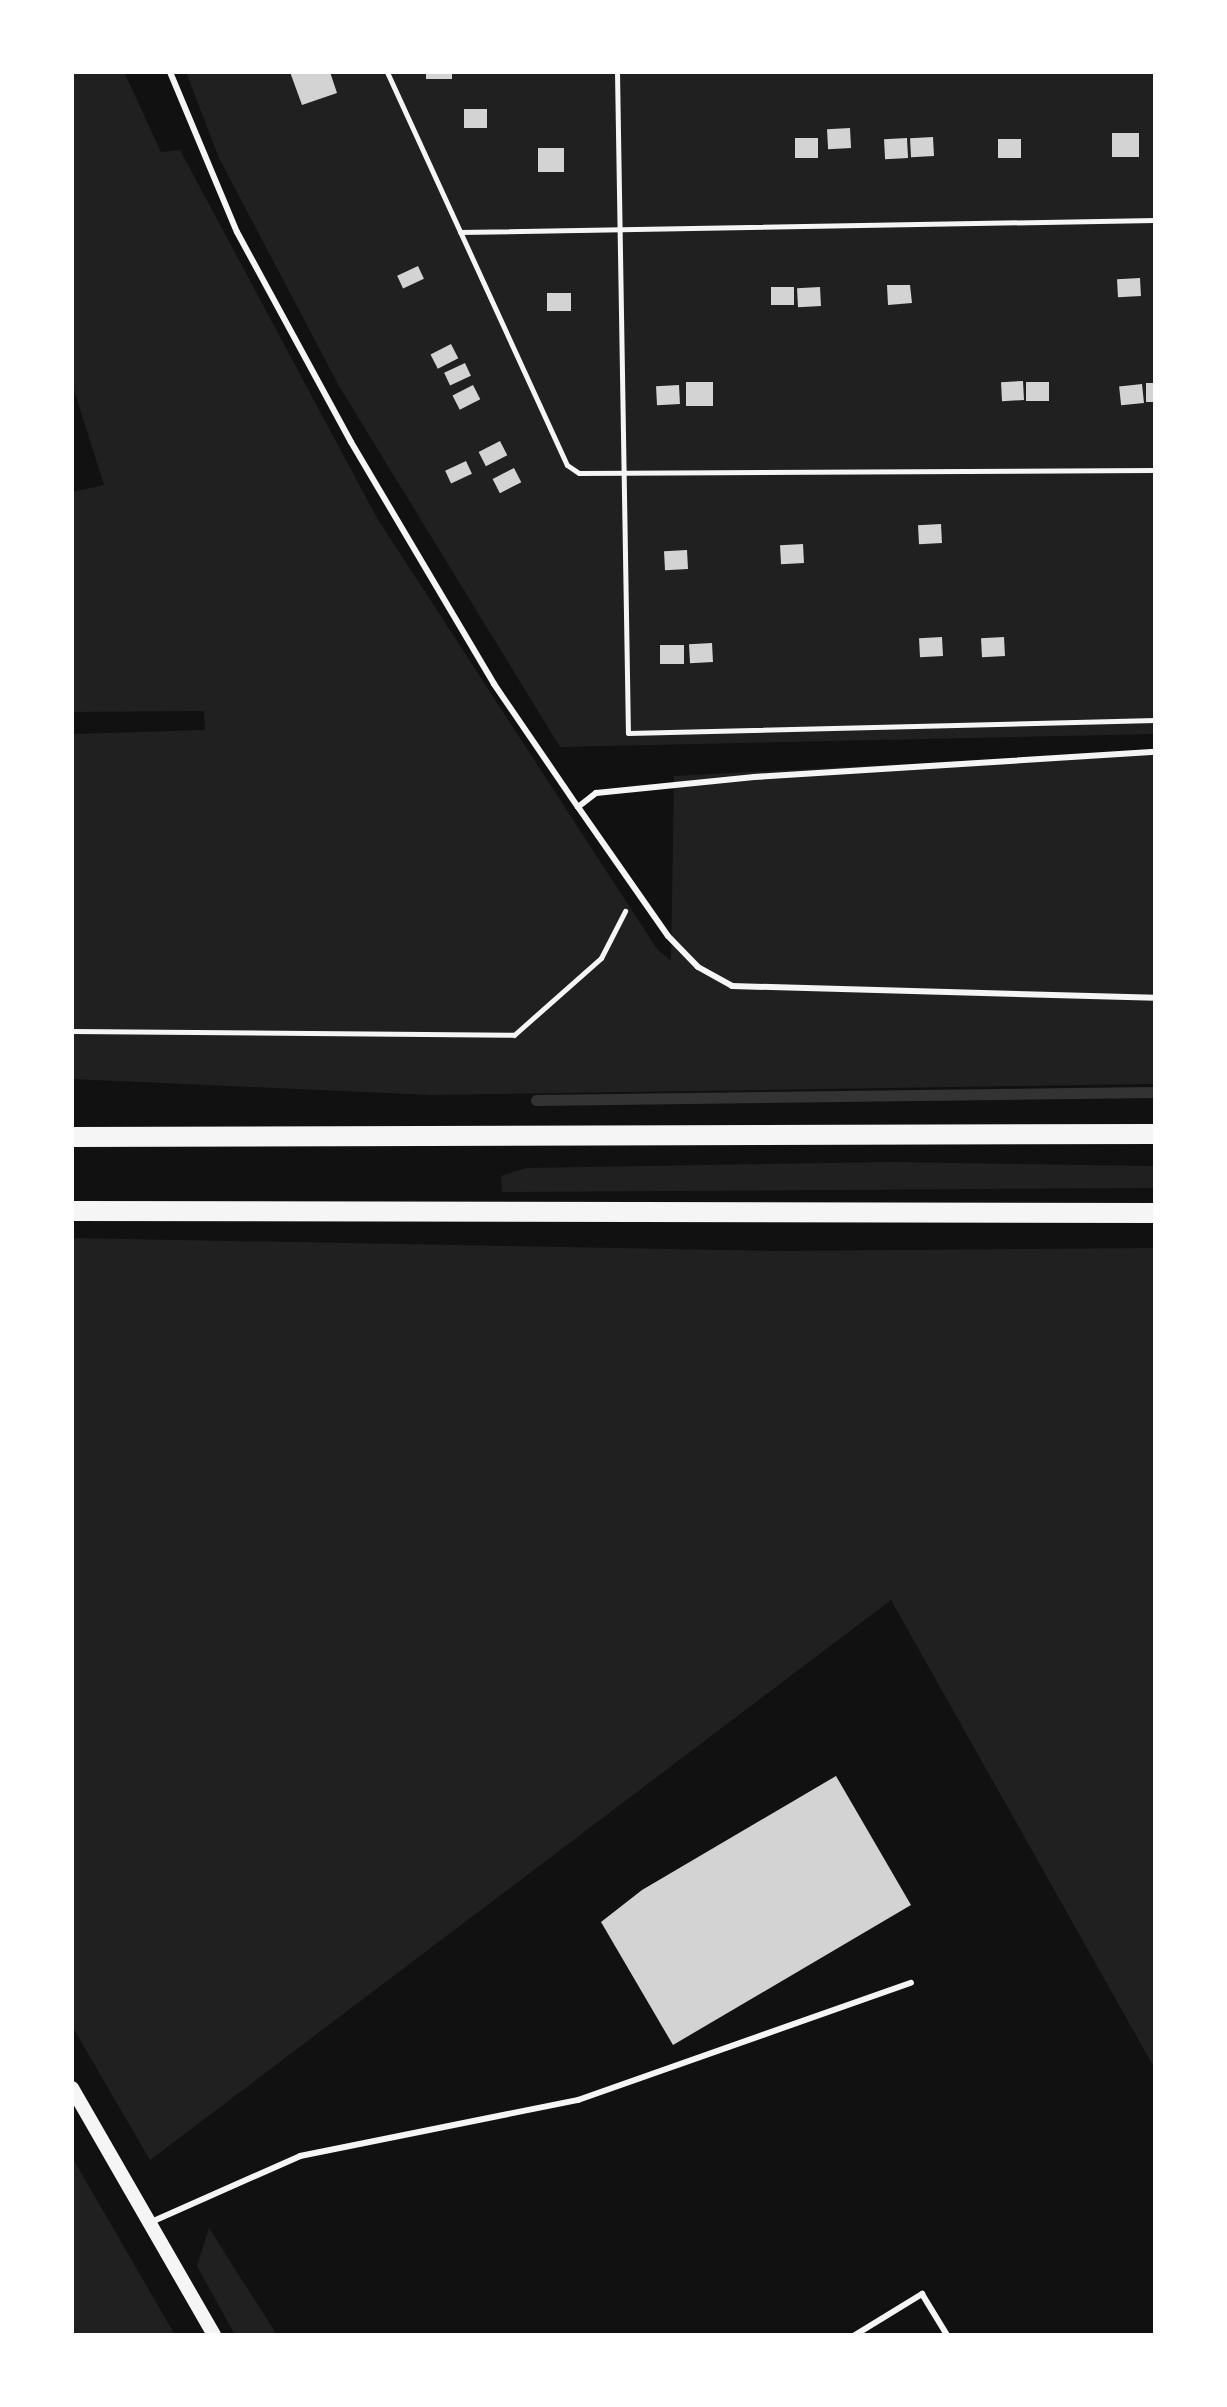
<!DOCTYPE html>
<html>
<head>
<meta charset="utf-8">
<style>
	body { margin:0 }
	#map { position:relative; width:1227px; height:2407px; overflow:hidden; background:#111; font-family:"Asap Condensed",sans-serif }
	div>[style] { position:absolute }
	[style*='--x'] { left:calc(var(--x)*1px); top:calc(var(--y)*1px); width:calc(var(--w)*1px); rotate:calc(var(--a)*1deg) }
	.green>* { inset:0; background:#202020 }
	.stream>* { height:11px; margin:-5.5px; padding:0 5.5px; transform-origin:5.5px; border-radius:5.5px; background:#333 }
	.building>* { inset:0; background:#d3d3d3; transform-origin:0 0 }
	.path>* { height:5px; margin:-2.5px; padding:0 2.5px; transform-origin:2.5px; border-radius:2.5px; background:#f5f5f5 }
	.service>* { height:6px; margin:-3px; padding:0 3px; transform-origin:3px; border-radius:3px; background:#f5f5f5 }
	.tertiary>* { height:14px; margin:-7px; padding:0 7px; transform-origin:7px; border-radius:7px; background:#f5f5f5 }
	.primary>* { height:20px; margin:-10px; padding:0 10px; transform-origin:10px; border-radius:10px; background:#f5f5f5 }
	span { translate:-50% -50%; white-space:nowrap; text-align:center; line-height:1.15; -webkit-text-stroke:8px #fff; paint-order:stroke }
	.frame { position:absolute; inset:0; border:74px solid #fff; pointer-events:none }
</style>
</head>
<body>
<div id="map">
	<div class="green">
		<i style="clip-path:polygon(72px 72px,124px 72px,161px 152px,180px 150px,377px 518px,657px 949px,671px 961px,674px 776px,1155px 751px,1155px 1084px,431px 1095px,72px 1079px,72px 734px,205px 730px,204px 711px,72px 712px,72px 492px,104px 485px,72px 384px)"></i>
		<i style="clip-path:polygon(186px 72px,1155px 72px,1155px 734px,560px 747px,339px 386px,219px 158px)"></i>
		<i style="clip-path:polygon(890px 1162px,1155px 1166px,1155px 1188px,502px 1192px,501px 1176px,526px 1168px)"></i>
		<i style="clip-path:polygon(72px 1238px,778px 1251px,1155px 1248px,1155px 2069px,891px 1600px,150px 2160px,72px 2026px)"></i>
		<i style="clip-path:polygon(72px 2157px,175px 2335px,72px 2335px)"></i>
		<i style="clip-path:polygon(209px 2228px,277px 2335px,235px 2335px,197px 2266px)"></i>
	</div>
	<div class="stream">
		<i style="--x:536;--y:1100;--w:619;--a:-0.74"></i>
	</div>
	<div class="building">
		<i style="clip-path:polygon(290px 72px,330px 72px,337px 93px,302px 105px)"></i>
		<i style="left:426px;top:72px;width:26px;height:7px"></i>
		<i style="left:487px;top:109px;width:19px;height:23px;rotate:90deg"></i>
		<i style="left:850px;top:128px;width:20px;height:23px;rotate:87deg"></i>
		<i style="left:1112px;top:133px;width:27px;height:24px"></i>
		<i style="left:933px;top:137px;width:19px;height:23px;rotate:87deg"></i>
		<i style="left:795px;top:138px;width:23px;height:20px"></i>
		<i style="left:907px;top:138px;width:20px;height:23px;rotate:87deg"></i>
		<i style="left:1021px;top:139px;width:19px;height:23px;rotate:90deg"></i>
		<i style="left:538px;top:148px;width:26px;height:24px"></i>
		<i style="left:418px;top:266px;width:14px;height:23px;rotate:65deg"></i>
		<i style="left:1140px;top:278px;width:18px;height:23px;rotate:87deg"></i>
		<i style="clip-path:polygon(887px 285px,910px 285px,912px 303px,888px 305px)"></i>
		<i style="left:794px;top:287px;width:18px;height:23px;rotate:90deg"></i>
		<i style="left:820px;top:287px;width:19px;height:23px;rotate:87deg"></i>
		<i style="left:571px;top:293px;width:18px;height:24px;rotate:90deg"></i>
		<i style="left:451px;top:344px;width:16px;height:23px;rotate:63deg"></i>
		<i style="left:465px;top:363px;width:14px;height:23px;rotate:65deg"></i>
		<i style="left:1023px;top:381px;width:19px;height:22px;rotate:87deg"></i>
		<i style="left:713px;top:382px;width:24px;height:27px;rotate:90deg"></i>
		<i style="left:1049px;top:382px;width:19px;height:23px;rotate:90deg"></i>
		<i style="left:1146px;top:383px;width:9px;height:19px"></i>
		<i style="left:1142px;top:384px;width:19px;height:23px;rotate:84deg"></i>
		<i style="left:473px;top:385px;width:16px;height:23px;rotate:63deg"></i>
		<i style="left:679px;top:385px;width:19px;height:23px;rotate:87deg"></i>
		<i style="left:500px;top:441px;width:16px;height:24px;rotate:63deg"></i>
		<i style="left:466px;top:461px;width:14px;height:23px;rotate:65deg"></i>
		<i style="left:514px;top:468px;width:16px;height:24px;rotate:63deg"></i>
		<i style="left:941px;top:524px;width:19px;height:23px;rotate:87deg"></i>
		<i style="left:803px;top:544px;width:19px;height:23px;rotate:87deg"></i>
		<i style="left:687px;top:550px;width:19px;height:23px;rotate:87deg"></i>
		<i style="left:942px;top:637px;width:19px;height:23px;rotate:87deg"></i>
		<i style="left:1004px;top:637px;width:19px;height:23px;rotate:87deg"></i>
		<i style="left:712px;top:643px;width:19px;height:23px;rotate:87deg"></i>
		<i style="left:684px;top:645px;width:19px;height:24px;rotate:90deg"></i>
		<i style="clip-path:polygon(836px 1776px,911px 1905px,673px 2045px,601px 1922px,642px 1890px)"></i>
	</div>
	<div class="path">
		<i style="--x:387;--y:72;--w:432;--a:65.4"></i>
		<i style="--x:567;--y:465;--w:14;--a:34"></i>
		<i style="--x:579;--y:473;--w:576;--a:-0.3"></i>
		<i style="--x:617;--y:72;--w:661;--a:89.05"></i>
		<i style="--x:628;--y:733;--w:527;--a:-1.41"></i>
		<i style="--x:460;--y:232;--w:695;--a:-0.99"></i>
		<i style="--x:72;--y:1031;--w:442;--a:0.5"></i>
		<i style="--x:514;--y:1035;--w:116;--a:-41.5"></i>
		<i style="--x:601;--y:958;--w:53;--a:-62.9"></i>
	</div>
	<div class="service">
		<i style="--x:170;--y:72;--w:173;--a:67.3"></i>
		<i style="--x:237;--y:232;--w:239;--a:61.5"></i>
		<i style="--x:351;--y:442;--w:281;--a:59.4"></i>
		<i style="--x:494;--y:684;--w:149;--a:55.7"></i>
		<i style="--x:578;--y:807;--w:23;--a:-38"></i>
		<i style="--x:596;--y:793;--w:159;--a:-5.8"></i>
		<i style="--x:754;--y:777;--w:402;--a:-3.6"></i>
		<i style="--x:578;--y:807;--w:157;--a:55.1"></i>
		<i style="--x:668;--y:936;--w:43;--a:45.9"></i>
		<i style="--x:698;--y:967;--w:39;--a:29"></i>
		<i style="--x:732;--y:986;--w:423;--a:1.6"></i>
		<i style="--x:149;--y:2223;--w:165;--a:-23.9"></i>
		<i style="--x:300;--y:2156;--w:284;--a:-11.4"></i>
		<i style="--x:578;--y:2100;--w:353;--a:-19.4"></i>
		<i style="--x:855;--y:2335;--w:79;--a:-31.5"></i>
		<i style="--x:922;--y:2294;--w:48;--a:58.6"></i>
	</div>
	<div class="tertiary">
		<i style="--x:72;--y:2088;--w:285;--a:60.1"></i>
	</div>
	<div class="primary">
		<i style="--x:72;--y:1137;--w:1083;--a:-0.16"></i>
		<i style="--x:72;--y:1211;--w:1083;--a:0.11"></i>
	</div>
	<div class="frame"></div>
</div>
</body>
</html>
